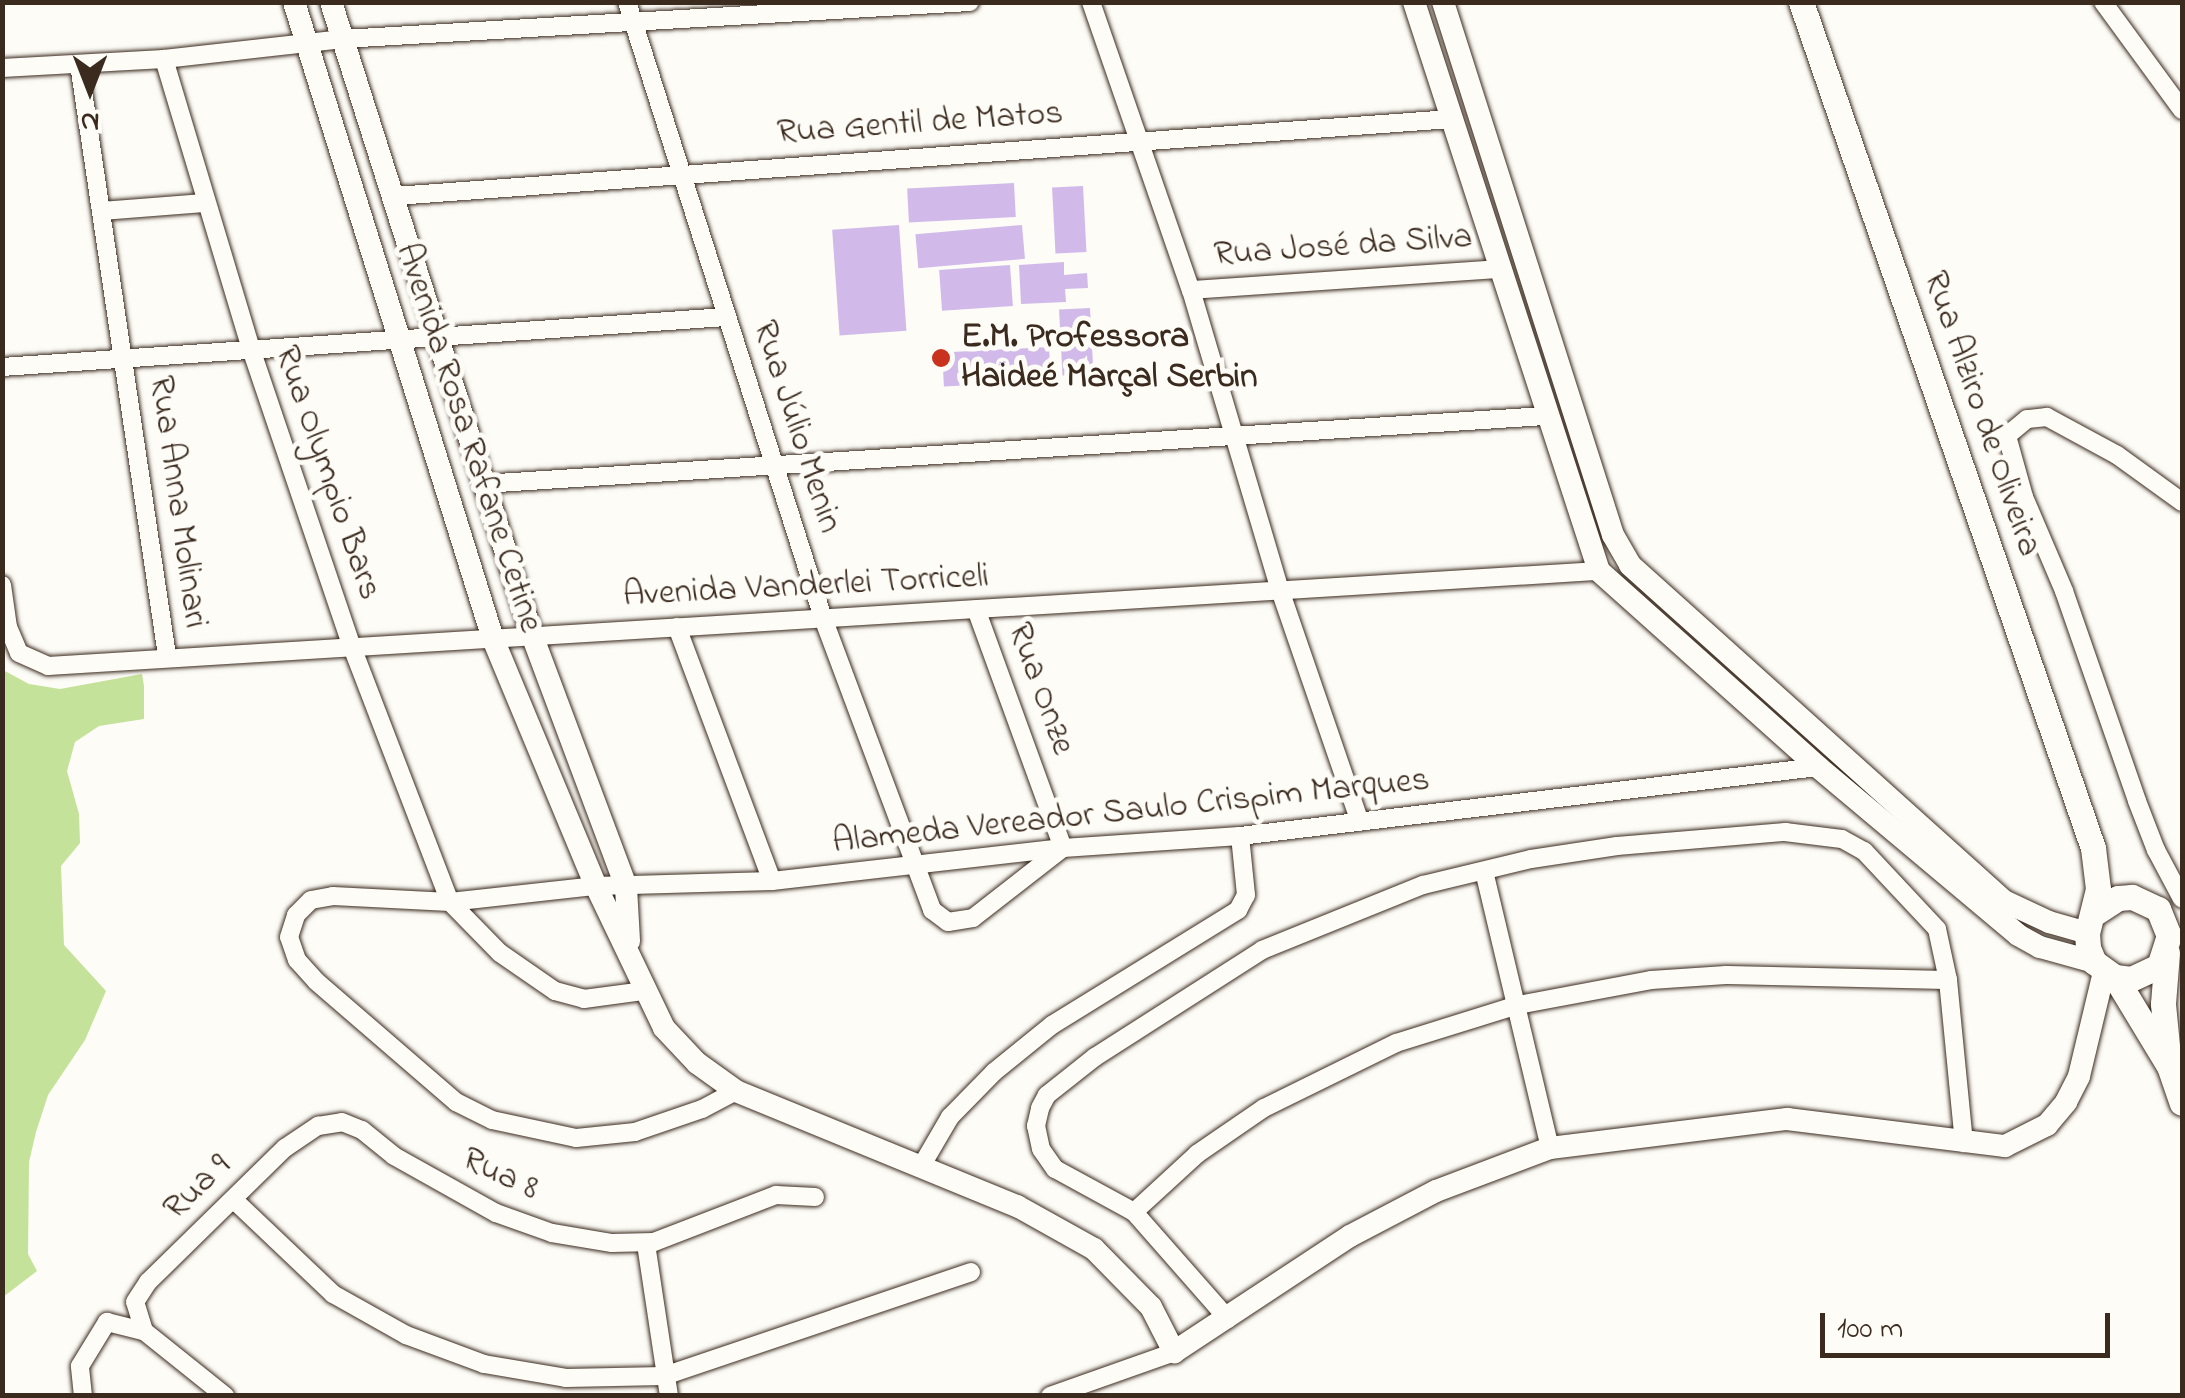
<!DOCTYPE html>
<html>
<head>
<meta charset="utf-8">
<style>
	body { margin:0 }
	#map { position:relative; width:2185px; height:1398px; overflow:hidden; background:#fdfcf7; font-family:"Indie Flower",sans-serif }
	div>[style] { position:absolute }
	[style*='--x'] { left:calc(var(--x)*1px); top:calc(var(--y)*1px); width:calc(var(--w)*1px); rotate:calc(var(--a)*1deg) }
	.green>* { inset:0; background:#c4e299 }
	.building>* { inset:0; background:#d1bae9; transform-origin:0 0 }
	.roads { filter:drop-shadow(0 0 2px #3b2a1e) drop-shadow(0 0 2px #3b2a1e) }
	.minor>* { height:18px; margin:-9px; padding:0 9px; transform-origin:9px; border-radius:9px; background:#fdfcf7 }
	.tertiary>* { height:22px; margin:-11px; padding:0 11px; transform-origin:11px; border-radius:11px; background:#fdfcf7 }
	.secondary>* { height:25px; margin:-12.5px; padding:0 12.5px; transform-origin:12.5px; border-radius:12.5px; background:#fdfcf7 }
	.dots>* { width:28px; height:28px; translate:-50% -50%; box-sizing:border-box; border:5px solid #fdfcf7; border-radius:50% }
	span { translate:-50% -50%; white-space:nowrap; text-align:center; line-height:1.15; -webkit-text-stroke:10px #fdfcf7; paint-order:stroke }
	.street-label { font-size:35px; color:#3b2a1e }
	.poi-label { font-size:35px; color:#3b2a1e; font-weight:700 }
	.left { translate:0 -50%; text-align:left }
	.frame { position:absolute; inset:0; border:5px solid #3b2a1e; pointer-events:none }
	.north { position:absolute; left:40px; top:40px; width:100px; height:100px; -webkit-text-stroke:8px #fdfcf7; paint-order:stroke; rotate:180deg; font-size:28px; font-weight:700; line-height:40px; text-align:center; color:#3b2a1e }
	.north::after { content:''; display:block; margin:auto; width:35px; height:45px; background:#3b2a1e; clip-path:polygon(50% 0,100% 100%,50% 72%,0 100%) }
	.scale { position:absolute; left:1820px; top:1313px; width:290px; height:45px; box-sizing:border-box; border:5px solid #3b2a1e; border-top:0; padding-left:12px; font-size:30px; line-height:35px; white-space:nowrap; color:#3b2a1e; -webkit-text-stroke:8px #fdfcf7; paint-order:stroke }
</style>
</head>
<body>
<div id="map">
	<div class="green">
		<i style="clip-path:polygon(3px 670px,29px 684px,60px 689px,142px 674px,144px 686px,144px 719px,99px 726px,75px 742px,67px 771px,79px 814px,80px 843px,61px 866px,64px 945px,106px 991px,85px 1040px,48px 1095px,36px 1132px,29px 1162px,28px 1254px,37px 1271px,3px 1297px)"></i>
	</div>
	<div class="building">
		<i style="left:1014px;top:183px;width:34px;height:107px;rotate:87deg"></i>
		<i style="left:1083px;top:186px;width:66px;height:31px;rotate:87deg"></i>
		<i style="left:899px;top:225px;width:106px;height:67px;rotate:86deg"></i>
		<i style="left:1022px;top:225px;width:34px;height:107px;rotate:85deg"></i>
		<i style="clip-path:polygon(1064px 262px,1064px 275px,1087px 273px,1088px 288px,1065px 289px,1066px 302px,1021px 304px,1019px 265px)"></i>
		<i style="left:1010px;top:265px;width:41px;height:71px;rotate:86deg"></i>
		<i style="left:1090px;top:308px;width:66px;height:31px;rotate:87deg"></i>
		<i style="left:1049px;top:347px;width:34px;height:107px;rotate:87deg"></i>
	</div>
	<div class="roads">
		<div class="minor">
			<i style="--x:627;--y:2;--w:646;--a:72.35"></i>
			<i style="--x:823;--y:618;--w:312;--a:69.5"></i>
			<i style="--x:932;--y:910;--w:20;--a:37"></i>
			<i style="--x:948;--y:922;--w:25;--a:-9"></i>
			<i style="--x:973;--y:918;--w:114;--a:-37.9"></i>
			<i style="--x:1063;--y:848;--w:254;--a:-110"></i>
			<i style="--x:1091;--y:2;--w:305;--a:70.9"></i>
			<i style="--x:1191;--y:290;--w:313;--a:73.5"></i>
			<i style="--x:1280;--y:590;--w:245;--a:71"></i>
			<i style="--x:2103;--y:2;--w:134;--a:53.8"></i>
			<i style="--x:164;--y:59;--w:303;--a:73.3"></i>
			<i style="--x:251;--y:349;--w:315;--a:71.3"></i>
			<i style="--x:352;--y:647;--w:273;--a:69"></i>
			<i style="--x:450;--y:902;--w:71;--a:45.6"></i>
			<i style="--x:500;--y:953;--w:67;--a:34.6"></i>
			<i style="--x:555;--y:991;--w:30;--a:15"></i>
			<i style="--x:584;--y:999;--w:61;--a:-7.6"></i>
			<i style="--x:79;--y:64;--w:599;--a:81.54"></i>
			<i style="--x:2;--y:68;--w:162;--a:-3.2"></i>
			<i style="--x:164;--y:59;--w:180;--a:-6.4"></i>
			<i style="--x:343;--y:39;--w:628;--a:-3.38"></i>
			<i style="--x:395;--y:196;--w:1059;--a:-4.17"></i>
			<i style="--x:101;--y:211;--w:104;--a:-4.4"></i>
			<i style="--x:1191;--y:290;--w:309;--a:-3.9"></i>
			<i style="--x:2;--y:367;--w:727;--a:-3.95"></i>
			<i style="--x:482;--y:484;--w:1065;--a:-3.66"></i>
			<i style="--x:2182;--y:502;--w:80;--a:-144.1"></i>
			<i style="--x:2117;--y:455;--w:80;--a:-151.5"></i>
			<i style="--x:2047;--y:417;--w:20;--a:174"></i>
			<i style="--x:2027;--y:419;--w:26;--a:140"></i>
			<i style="--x:2007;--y:436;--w:63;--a:74.4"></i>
			<i style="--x:2024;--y:497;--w:102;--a:66.9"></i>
			<i style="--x:2064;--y:591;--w:222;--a:70.8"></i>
			<i style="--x:2137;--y:801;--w:53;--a:68.8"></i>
			<i style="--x:2156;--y:850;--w:55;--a:62"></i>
			<i style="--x:2;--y:585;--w:42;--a:81.9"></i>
			<i style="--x:8;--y:627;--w:28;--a:67"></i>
			<i style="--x:19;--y:653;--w:32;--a:24"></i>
			<i style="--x:48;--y:666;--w:1554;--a:-3.51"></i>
			<i style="--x:677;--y:627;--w:271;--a:69.5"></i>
			<i style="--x:1484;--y:871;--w:285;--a:76.6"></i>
			<i style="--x:736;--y:1091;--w:38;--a:152"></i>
			<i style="--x:702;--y:1109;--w:71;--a:161.1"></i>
			<i style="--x:635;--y:1132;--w:59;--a:174.2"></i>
			<i style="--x:576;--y:1138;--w:86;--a:-167.9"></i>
			<i style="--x:492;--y:1120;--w:40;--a:-153.4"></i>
			<i style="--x:456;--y:1102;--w:185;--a:-139.2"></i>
			<i style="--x:316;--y:981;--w:28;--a:-132"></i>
			<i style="--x:297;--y:960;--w:24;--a:-109"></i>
			<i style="--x:289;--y:937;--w:23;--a:-72"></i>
			<i style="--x:296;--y:915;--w:21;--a:-45"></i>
			<i style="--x:311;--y:900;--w:22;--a:-10"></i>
			<i style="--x:333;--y:896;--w:117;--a:2.9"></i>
			<i style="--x:450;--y:902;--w:147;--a:-6.3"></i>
			<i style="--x:596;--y:886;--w:176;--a:-1.6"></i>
			<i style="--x:772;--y:881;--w:293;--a:-6.5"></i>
			<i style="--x:1063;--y:848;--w:177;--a:-3.9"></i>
			<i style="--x:1240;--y:836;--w:582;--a:-6.81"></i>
			<i style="--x:922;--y:1165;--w:56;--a:-59.7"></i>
			<i style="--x:950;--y:1117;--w:63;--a:-45.6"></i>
			<i style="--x:994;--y:1072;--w:75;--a:-39"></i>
			<i style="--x:1052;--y:1025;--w:219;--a:-31.7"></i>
			<i style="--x:1238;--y:910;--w:17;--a:-62"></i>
			<i style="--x:1246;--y:895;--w:59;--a:-95.8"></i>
			<i style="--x:234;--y:1200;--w:137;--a:43.5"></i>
			<i style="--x:333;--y:1294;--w:84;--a:29.3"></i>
			<i style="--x:406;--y:1335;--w:83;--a:20.4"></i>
			<i style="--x:484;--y:1364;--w:83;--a:9.7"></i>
			<i style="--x:566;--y:1378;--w:98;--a:-1.2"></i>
			<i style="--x:664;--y:1376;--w:324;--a:-18.7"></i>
			<i style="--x:1134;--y:1212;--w:86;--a:-42.6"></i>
			<i style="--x:1197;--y:1154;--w:81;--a:-34.5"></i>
			<i style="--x:1264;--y:1108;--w:147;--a:-26.2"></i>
			<i style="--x:1396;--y:1043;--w:128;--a:-17.3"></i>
			<i style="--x:1518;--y:1005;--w:135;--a:-10.6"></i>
			<i style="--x:1651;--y:980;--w:75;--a:-3.8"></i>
			<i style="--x:1726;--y:975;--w:222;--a:1.3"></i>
			<i style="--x:646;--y:1244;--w:154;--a:81.4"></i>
			<i style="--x:1228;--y:1319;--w:142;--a:-131.3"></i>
			<i style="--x:1134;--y:1212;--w:90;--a:-151.4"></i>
			<i style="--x:1055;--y:1169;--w:24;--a:-125"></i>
			<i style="--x:1041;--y:1149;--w:24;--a:-102"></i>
			<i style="--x:1036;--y:1126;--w:18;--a:-77"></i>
			<i style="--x:1040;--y:1108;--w:15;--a:-62"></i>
			<i style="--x:1047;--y:1095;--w:61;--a:-38.4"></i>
			<i style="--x:1095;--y:1057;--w:198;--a:-32.6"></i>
			<i style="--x:1262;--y:950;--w:174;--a:-22"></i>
			<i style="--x:1423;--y:885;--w:111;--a:-13.5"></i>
			<i style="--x:1531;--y:859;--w:87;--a:-8.6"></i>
			<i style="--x:1617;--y:846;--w:169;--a:-4.8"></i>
			<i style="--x:1785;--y:832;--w:57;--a:7"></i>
			<i style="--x:1842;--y:839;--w:25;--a:29"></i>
			<i style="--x:1864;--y:851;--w:107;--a:46.9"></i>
			<i style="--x:1937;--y:929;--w:52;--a:77.8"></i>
			<i style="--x:1948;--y:980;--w:164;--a:84.4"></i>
			<i style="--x:144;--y:1331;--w:30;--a:-107"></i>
			<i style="--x:135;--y:1302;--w:24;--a:-57"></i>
			<i style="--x:148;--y:1282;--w:192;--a:-44.4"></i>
			<i style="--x:285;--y:1148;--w:40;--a:-34"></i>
			<i style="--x:318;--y:1126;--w:24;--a:-9"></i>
			<i style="--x:342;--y:1122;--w:22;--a:22"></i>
			<i style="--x:362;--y:1130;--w:41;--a:39.1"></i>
			<i style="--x:394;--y:1156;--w:117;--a:29.2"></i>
			<i style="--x:496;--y:1213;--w:59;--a:19.7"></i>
			<i style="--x:552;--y:1233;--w:61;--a:9.5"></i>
			<i style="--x:612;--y:1243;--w:42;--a:-1.4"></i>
			<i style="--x:654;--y:1242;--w:131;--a:-21.1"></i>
			<i style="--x:776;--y:1195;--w:39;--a:3"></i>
			<i style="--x:83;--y:1396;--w:30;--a:-96"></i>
			<i style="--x:80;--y:1366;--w:52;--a:-58.5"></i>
			<i style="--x:107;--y:1322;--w:38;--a:14"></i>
			<i style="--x:144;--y:1331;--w:104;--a:38.7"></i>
			<i style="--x:1050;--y:1396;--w:132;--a:-19.5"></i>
		</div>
		<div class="tertiary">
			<i style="--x:294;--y:2;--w:667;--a:72.65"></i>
			<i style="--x:493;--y:639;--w:268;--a:67.4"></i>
			<i style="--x:596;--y:886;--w:157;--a:64.4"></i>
			<i style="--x:664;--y:1028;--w:48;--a:46.7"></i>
			<i style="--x:697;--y:1063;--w:48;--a:35.7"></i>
			<i style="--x:736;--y:1091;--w:304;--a:22.3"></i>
			<i style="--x:1017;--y:1206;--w:88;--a:29.2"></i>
			<i style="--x:1094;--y:1249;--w:81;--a:45.5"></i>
			<i style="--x:1151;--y:1307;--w:51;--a:62.9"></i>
			<i style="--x:1174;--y:1352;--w:211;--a:-33.4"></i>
			<i style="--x:1350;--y:1236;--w:97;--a:-27.6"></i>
			<i style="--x:1436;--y:1191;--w:122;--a:-20.7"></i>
			<i style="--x:1550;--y:1148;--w:239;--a:-7"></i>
			<i style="--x:1787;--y:1119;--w:220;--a:7.1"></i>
			<i style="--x:2005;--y:1146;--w:47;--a:-26.6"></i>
			<i style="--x:2047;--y:1125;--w:30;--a:-50"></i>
			<i style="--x:2066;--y:1102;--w:29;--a:-63"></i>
			<i style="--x:2079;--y:1076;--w:107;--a:-76.5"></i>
			<i style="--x:331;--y:2;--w:664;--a:72.38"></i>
			<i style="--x:532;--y:635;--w:269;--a:69.5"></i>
			<i style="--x:626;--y:887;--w:54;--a:86.8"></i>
			<i style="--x:1414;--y:2;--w:598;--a:71.99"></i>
			<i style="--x:1599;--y:571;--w:294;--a:41.8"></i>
			<i style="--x:1818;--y:767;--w:261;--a:40"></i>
			<i style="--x:2018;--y:935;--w:25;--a:29"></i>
			<i style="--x:2040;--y:947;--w:56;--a:15.5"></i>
			<i style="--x:1443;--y:2;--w:559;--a:72.31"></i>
			<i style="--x:1613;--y:535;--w:34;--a:60"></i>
			<i style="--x:1630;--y:565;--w:503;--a:41.94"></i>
			<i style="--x:2004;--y:901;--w:50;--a:25"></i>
			<i style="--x:2049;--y:922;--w:40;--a:16"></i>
		</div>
		<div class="secondary">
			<i style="--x:1801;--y:2;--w:895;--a:70.96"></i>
			<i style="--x:2093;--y:848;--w:41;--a:83"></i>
			<i style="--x:2098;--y:889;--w:45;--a:104"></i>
			<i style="--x:2087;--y:933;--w:15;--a:86"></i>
			<i style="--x:2088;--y:948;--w:15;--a:67"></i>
			<i style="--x:2094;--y:962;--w:26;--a:36"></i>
			<i style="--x:2115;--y:977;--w:16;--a:7"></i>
			<i style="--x:2131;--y:979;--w:31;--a:-25"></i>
			<i style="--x:2159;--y:966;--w:32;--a:-72"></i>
			<i style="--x:2169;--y:936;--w:29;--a:-112"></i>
			<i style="--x:2158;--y:909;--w:29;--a:-155"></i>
			<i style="--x:2132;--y:897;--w:14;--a:176"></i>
			<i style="--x:2118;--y:898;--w:27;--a:147"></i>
			<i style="--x:2167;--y:953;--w:51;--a:94.5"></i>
			<i style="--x:2163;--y:1004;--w:52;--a:84.5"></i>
			<i style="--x:2115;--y:977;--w:104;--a:58.8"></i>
			<i style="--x:2169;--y:1066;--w:39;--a:71"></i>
		</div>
	</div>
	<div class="dots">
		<i style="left:941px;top:358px;background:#c8321e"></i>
	</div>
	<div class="street-label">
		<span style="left:920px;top:124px;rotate:-4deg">Rua Gentil de Matos</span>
		<span style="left:1343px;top:247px;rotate:-4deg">Rua José da Silva</span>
		<span style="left:1981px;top:414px;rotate:71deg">Rua Alziro de Oliveira</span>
		<span style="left:796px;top:427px;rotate:72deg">Rua Júlio Menin</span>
		<span style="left:468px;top:438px;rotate:72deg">Avenida Rosa Rafane Cetine</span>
		<span style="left:327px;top:473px;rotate:71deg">Rua Olympio Bars</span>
		<span style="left:177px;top:502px;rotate:82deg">Rua Anna Molinari</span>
		<span style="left:806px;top:587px;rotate:-3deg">Avenida Vanderlei Torriceli</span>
		<span style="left:1040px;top:689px;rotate:70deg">Rua Onze</span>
		<span style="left:1131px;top:812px;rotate:-6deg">Alameda Vereador Saulo Crispim Marques</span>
		<span style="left:500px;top:1175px;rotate:25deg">Rua 8</span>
		<span style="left:198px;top:1188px;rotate:-44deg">Rua 9</span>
	</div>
	<div class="poi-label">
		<span class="left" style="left:961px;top:358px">E.M. Professora<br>Haideé Marçal Serbin</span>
	</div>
	<div class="frame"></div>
	<div class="north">N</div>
	<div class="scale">100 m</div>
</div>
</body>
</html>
